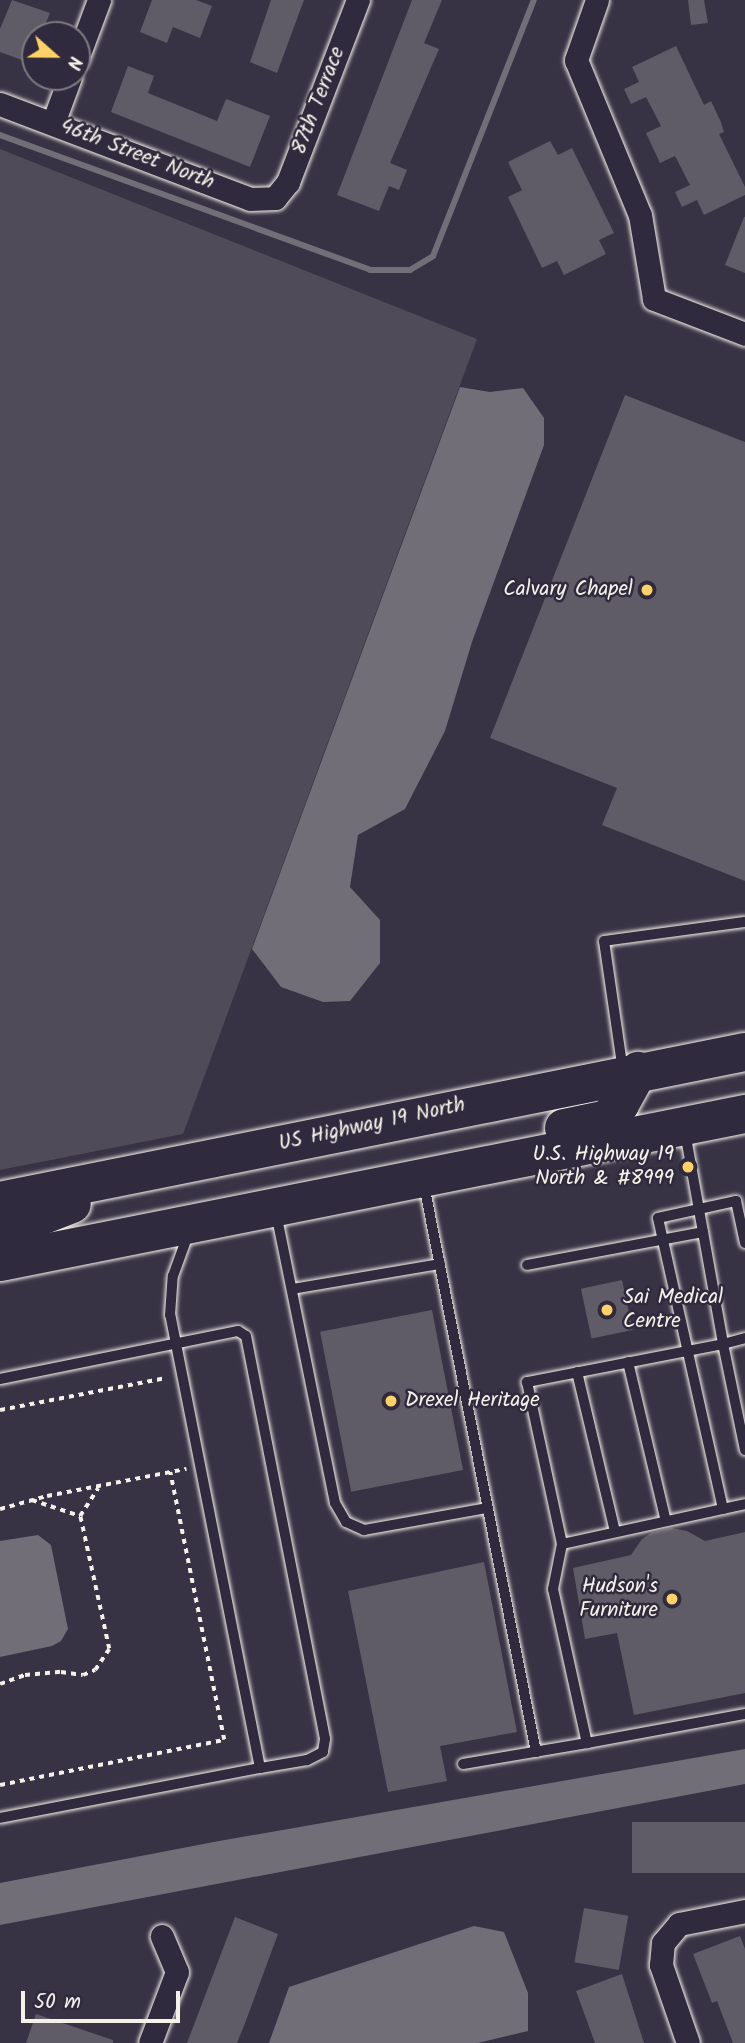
<!DOCTYPE html>
<html>
<head>
<meta charset="utf-8">
<style>
	body { margin:0 }
	#map { position:relative; width:745px; height:2043px; overflow:hidden; background:#373244; font-family:Kalam,sans-serif }
	div>[style] { position:absolute }
	[style*='--x'] { left:calc(var(--x)*1px); top:calc(var(--y)*1px); width:calc(var(--w)*1px); rotate:calc(var(--a)*1deg) }
	.green>* { inset:0; background:#504b59 }
	.water>* { inset:0; background:#726e77 }
	.stream>* { height:6px; margin:-3px; padding:0 3px; transform-origin:3px; border-radius:3px; background:#726e77 }
	.building>* { inset:0; background:#5f5c67; transform-origin:0 0 }
	.path>* { height:3.5px; margin-top:-1.75px; transform-origin:0; background:repeating-linear-gradient(90deg,#f4f1e8 0 5px,transparent 0 10px) }
	.roads { filter:drop-shadow(0 0 2px #f4f1e8) drop-shadow(0 0 2px #f4f1e8) }
	.lane>* { height:10px; margin:-5px; padding:0 5px; transform-origin:5px; border-radius:5px; background:#2f2a3d }
	.street>* { height:23px; margin:-11.5px; padding:0 11.5px; transform-origin:11.5px; border-radius:11.5px; background:#2f2a3d }
	.highway>* { height:38px; margin:-19px; padding:0 19px; transform-origin:19px; border-radius:19px; background:#2f2a3d }
	.dots>* { width:19px; height:19px; translate:-50% -50%; box-sizing:border-box; border:4px solid #2f2a3d; border-radius:50% }
	span { translate:-50% -50%; white-space:nowrap; text-align:center; line-height:1.15; -webkit-text-stroke:5px #2f2a3d; paint-order:stroke }
	.street-label { font-size:21px; color:#f4f1e8 }
	.poi-label { font-size:21px; color:#f4f1e8 }
	.right { translate:-100% -50%; text-align:right }
	.left { translate:0 -50%; text-align:left }
	.north { position:absolute; left:21px; top:21px; width:70px; height:70px; box-sizing:border-box; background:#2f2a3d; border:2px solid #7e7a81; border-radius:50%; rotate:111deg; font-size:19px; font-weight:700; line-height:28px; text-align:center; color:#f4f1e8 }
	.north::after { content:''; display:block; margin:auto; width:24px; height:32px; background:#ffd166; clip-path:polygon(50% 0,100% 100%,50% 72%,0 100%) }
	.scale { position:absolute; left:21px; top:1991px; width:159px; height:32px; box-sizing:border-box; border:4px solid #f4f1e8; border-top:0; padding-left:9px; font-size:21px; line-height:24px; white-space:nowrap; color:#f4f1e8; -webkit-text-stroke:5px #2f2a3d; paint-order:stroke }
</style>
</head>
<body>
<div id="map">
	<div class="green">
		<i style="clip-path:polygon(0 149px,477px 339px,183px 1134px,0 1170px)"></i>
	</div>
	<div class="water">
		<i style="clip-path:polygon(460px 387px,490px 392px,523px 388px,544px 418px,544px 445px,472px 642px,445px 731px,405px 809px,358px 835px,350px 887px,380px 920px,380px 963px,350px 1001px,323px 1002px,281px 987px,252px 949px)"></i>
		<i style="clip-path:polygon(38px 1535px,51px 1545px,68px 1629px,61px 1641px,52px 1646px,0 1657px,0 1541px)"></i>
		<i style="clip-path:polygon(745px 1749px,745px 1784px,0 1925px,0 1883px,219px 1841px)"></i>
		<i style="clip-path:polygon(474px 1926px,504px 1932px,528px 1993px,528px 2031px,478px 2043px,269px 2043px,289px 1987px)"></i>
	</div>
	<div class="stream">
		<i style="--x:0;--y:135;--w:394;--a:20"></i>
		<i style="--x:370;--y:270;--w:40;--a:0"></i>
		<i style="--x:410;--y:270;--w:27;--a:-31"></i>
		<i style="--x:433;--y:256;--w:275;--a:-68.5"></i>
	</div>
	<div class="building">
		<i style="clip-path:polygon(12px 0,50px 13px,41px 35px,35px 35px,35px 50px,30px 63px,0 52px,0 29px)"></i>
		<i style="clip-path:polygon(152px 0,196px 0,212px 6px,200px 38px,173px 27px,167px 43px,140px 32px)"></i>
		<i style="clip-path:polygon(271px 0,304px 0,277px 73px,250px 62px)"></i>
		<i style="clip-path:polygon(412px 0,442px 0,424px 43px,439px 49px,390px 163px,407px 170px,399px 190px,389px 186px,379px 211px,337px 195px)"></i>
		<i style="clip-path:polygon(688px 0,704px 0,708px 23px,691px 25px)"></i>
		<i style="clip-path:polygon(676px 46px,704px 105px,711px 101px,721px 122px,724px 132px,719px 134px,745px 187px,745px 195px,704px 215px,697px 200px,682px 207px,675px 192px,690px 185px,675px 156px,660px 163px,646px 133px,661px 126px,646px 97px,631px 104px,624px 89px,639px 82px,632px 67px)"></i>
		<i style="clip-path:polygon(128px 66px,154px 76px,148px 93px,217px 121px,226px 99px,270px 116px,250px 167px,111px 112px)"></i>
		<i style="clip-path:polygon(550px 141px,558px 155px,572px 148px,614px 233px,599px 240px,606px 254px,564px 275px,557px 261px,542px 268px,508px 197px,522px 190px,508px 162px)"></i>
		<i style="clip-path:polygon(744px 217px,745px 217px,745px 273px,725px 265px)"></i>
		<i style="clip-path:polygon(625px 395px,745px 442px,745px 881px,602px 825px,617px 788px,490px 738px)"></i>
		<i style="left:622px;top:1280px;width:51px;height:42px;rotate:78deg"></i>
		<i style="left:432px;top:1310px;width:163px;height:114px;rotate:79deg"></i>
		<i style="clip-path:polygon(671px 1528px,687px 1531px,705px 1541px,745px 1532px,745px 1693px,634px 1715px,617px 1633px,585px 1639px,573px 1568px,631px 1555px,642px 1539px,651px 1533px)"></i>
		<i style="clip-path:polygon(484px 1562px,517px 1732px,440px 1746px,447px 1781px,388px 1792px,348px 1591px)"></i>
		<i style="left:745px;top:1822px;width:51px;height:113px;rotate:90deg"></i>
		<i style="left:584px;top:1908px;width:45px;height:55px;rotate:10deg"></i>
		<i style="clip-path:polygon(235px 1917px,278px 1934px,244px 2026px,237px 2043px,187px 2043px)"></i>
		<i style="clip-path:polygon(740px 1936px,745px 1949px,745px 2043px,733px 2043px,717px 2001px,712px 2003px,693px 1954px)"></i>
		<i style="clip-path:polygon(622px 1974px,644px 2043px,595px 2043px,576px 1991px)"></i>
		<i style="clip-path:polygon(36px 2014px,113px 2040px,113px 2043px,26px 2043px)"></i>
	</div>
	<div class="path">
		<i style="--x:0;--y:1410;--w:169;--a:-10.9"></i>
		<i style="--x:32;--y:1500;--w:51;--a:18.4"></i>
		<i style="--x:0;--y:1509;--w:49;--a:-15.5"></i>
		<i style="--x:47;--y:1496;--w:142;--a:-11"></i>
		<i style="--x:0;--y:1684;--w:27;--a:-20"></i>
		<i style="--x:25;--y:1675;--w:36;--a:-5"></i>
		<i style="--x:61;--y:1672;--w:22;--a:8"></i>
		<i style="--x:83;--y:1675;--w:13;--a:-23"></i>
		<i style="--x:95;--y:1670;--w:25;--a:-56"></i>
		<i style="--x:109;--y:1649;--w:136;--a:-102.3"></i>
		<i style="--x:80;--y:1516;--w:33;--a:-57"></i>
		<i style="--x:0;--y:1785;--w:228;--a:-11.4"></i>
		<i style="--x:224;--y:1740;--w:273;--a:-101.4"></i>
	</div>
	<div class="roads">
		<div class="lane">
			<i style="--x:623;--y:1071;--w:131;--a:-98.3"></i>
			<i style="--x:604;--y:941;--w:142;--a:-7.7"></i>
			<i style="--x:685;--y:1132;--w:215;--a:79.8"></i>
			<i style="--x:723;--y:1344;--w:23;--a:-15"></i>
			<i style="--x:424;--y:1185;--w:578;--a:78.83"></i>
			<i style="--x:276;--y:1213;--w:296;--a:78.5"></i>
			<i style="--x:335;--y:1503;--w:22;--a:60"></i>
			<i style="--x:346;--y:1522;--w:20;--a:24"></i>
			<i style="--x:364;--y:1530;--w:125;--a:-10.1"></i>
			<i style="--x:527;--y:1265;--w:179;--a:-10.6"></i>
			<i style="--x:292;--y:1289;--w:150;--a:-9.6"></i>
			<i style="--x:628;--y:1362;--w:163;--a:76.6"></i>
			<i style="--x:577;--y:1372;--w:164;--a:76.6"></i>
			<i style="--x:0;--y:1379;--w:243;--a:-11.4"></i>
			<i style="--x:238;--y:1331;--w:9;--a:32"></i>
			<i style="--x:246;--y:1336;--w:411;--a:78.9"></i>
			<i style="--x:325;--y:1739;--w:13;--a:99"></i>
			<i style="--x:323;--y:1752;--w:18;--a:153"></i>
			<i style="--x:307;--y:1760;--w:48;--a:170.3"></i>
			<i style="--x:745;--y:1450;--w:108;--a:-101.7"></i>
			<i style="--x:723;--y:1344;--w:200;--a:169"></i>
			<i style="--x:527;--y:1382;--w:166;--a:77.8"></i>
			<i style="--x:562;--y:1544;--w:46;--a:101.3"></i>
			<i style="--x:553;--y:1589;--w:158;--a:77.6"></i>
			<i style="--x:587;--y:1743;--w:161;--a:-10.4"></i>
			<i style="--x:723;--y:1509;--w:298;--a:-102.6"></i>
			<i style="--x:658;--y:1218;--w:80;--a:-12.3"></i>
			<i style="--x:736;--y:1201;--w:43;--a:77.9"></i>
			<i style="--x:562;--y:1544;--w:187;--a:-12.3"></i>
			<i style="--x:463;--y:1764;--w:126;--a:-9.6"></i>
			<i style="--x:0;--y:1818;--w:265;--a:-10.9"></i>
			<i style="--x:260;--y:1768;--w:462;--a:-101.2"></i>
			<i style="--x:170;--y:1315;--w:39;--a:-86"></i>
			<i style="--x:173;--y:1276;--w:47;--a:-70"></i>
		</div>
		<div class="street">
			<i style="--x:597;--y:0;--w:64;--a:109.3"></i>
			<i style="--x:576;--y:60;--w:168;--a:67.6"></i>
			<i style="--x:640;--y:215;--w:85;--a:80.5"></i>
			<i style="--x:654;--y:299;--w:97;--a:21"></i>
			<i style="--x:77;--y:59;--w:63;--a:-69.6"></i>
			<i style="--x:0;--y:104;--w:267;--a:20.8"></i>
			<i style="--x:250;--y:199;--w:25;--a:-2"></i>
			<i style="--x:275;--y:198;--w:21;--a:-51"></i>
			<i style="--x:288;--y:182;--w:195;--a:-69"></i>
			<i style="--x:53;--y:123;--w:49;--a:-69.7"></i>
			<i style="--x:150;--y:2043;--w:76;--a:-69.2"></i>
			<i style="--x:177;--y:1972;--w:39;--a:-113"></i>
			<i style="--x:688;--y:2043;--w:83;--a:-109.1"></i>
			<i style="--x:661;--y:1965;--w:22;--a:-85"></i>
			<i style="--x:663;--y:1943;--w:25;--a:-50"></i>
			<i style="--x:679;--y:1924;--w:67;--a:-11.1"></i>
		</div>
		<div class="highway">
			<i style="--x:564;--y:1128;--w:45;--a:-11.6"></i>
			<i style="--x:608;--y:1119;--w:19;--a:-51"></i>
			<i style="--x:620;--y:1104;--w:38;--a:-61"></i>
			<i style="--x:0;--y:1201;--w:760;--a:-11.31"></i>
			<i style="--x:0;--y:1232;--w:77;--a:-21.3"></i>
			<i style="--x:0;--y:1262;--w:760;--a:-11.24"></i>
		</div>
	</div>
	<div class="dots">
		<i style="left:647px;top:590px;background:#ffd166"></i>
		<i style="left:688px;top:1167px;background:#ffd166"></i>
		<i style="left:607px;top:1310px;background:#ffd166"></i>
		<i style="left:391px;top:1401px;background:#ffd166"></i>
		<i style="left:672px;top:1599px;background:#ffd166"></i>
	</div>
	<div class="street-label">
		<span style="left:319px;top:101px;rotate:-69deg">87th Terrace</span>
		<span style="left:137px;top:155px;rotate:21deg">46th Street North</span>
		<span style="left:372px;top:1125px;rotate:-12deg">US Highway 19 North</span>
	</div>
	<div class="poi-label">
		<span class="right" style="left:633px;top:590px">Calvary Chapel</span>
		<span class="right" style="left:674px;top:1167px">U.S. Highway 19<br>North &amp; #8999</span>
		<span class="left" style="left:623px;top:1310px">Sai Medical<br>Centre</span>
		<span class="left" style="left:405px;top:1401px">Drexel Heritage</span>
		<span class="right" style="left:658px;top:1599px">Hudson's<br>Furniture</span>
	</div>
	<div class="north">N</div>
	<div class="scale">50 m</div>
</div>
</body>
</html>
